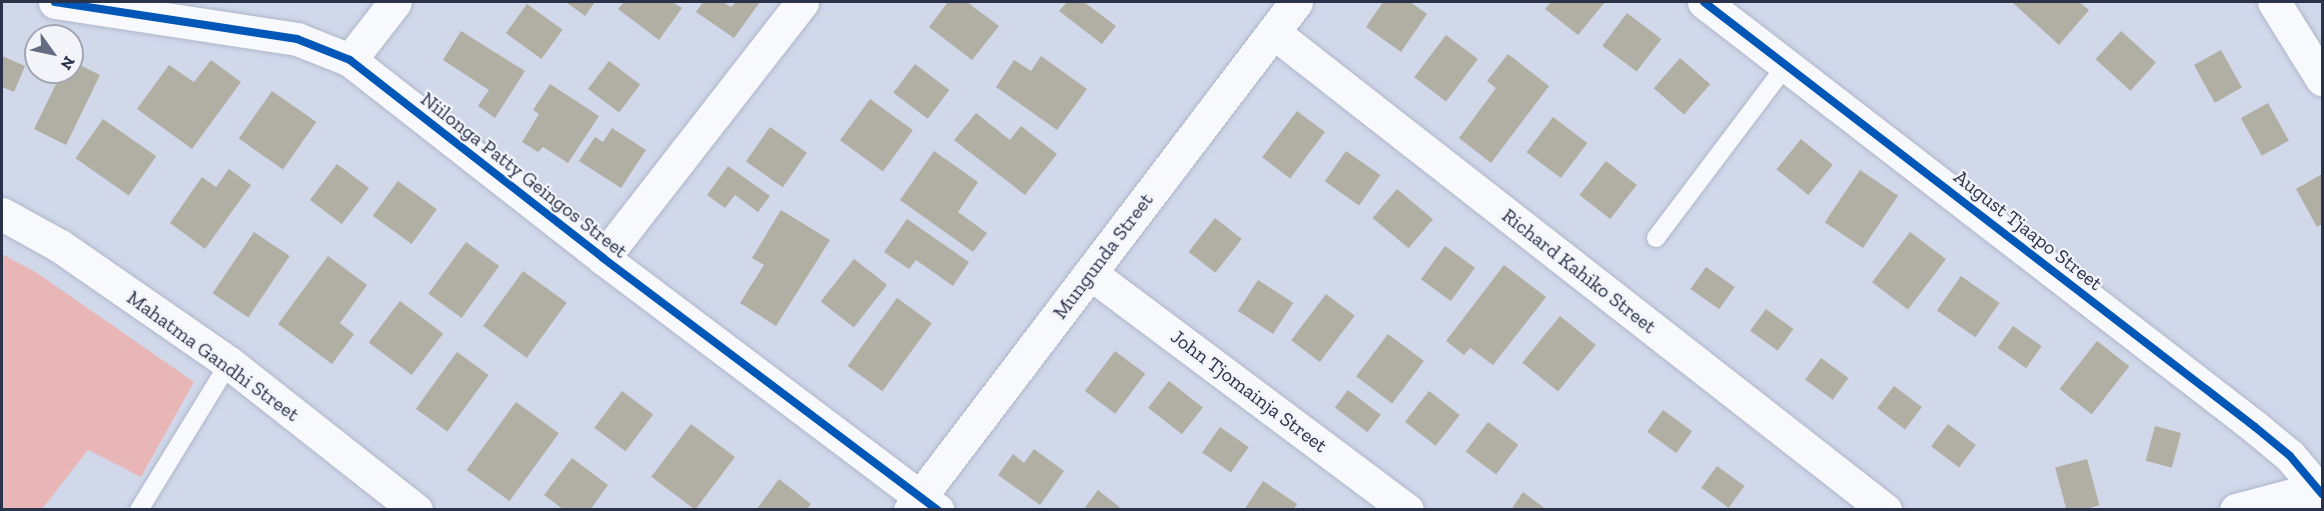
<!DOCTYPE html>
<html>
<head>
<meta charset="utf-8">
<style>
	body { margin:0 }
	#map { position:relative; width:2324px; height:511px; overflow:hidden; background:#d0d8ea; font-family:"Zilla Slab",serif }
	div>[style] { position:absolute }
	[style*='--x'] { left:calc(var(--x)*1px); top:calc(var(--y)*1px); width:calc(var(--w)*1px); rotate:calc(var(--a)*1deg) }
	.green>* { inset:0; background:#e9b6b7 }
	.building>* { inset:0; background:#b1aea3; transform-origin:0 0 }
	.roads { filter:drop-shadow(0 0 2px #afb6c9) drop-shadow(0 0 2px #afb6c9) }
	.service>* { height:18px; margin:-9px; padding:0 9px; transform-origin:9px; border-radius:9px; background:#f8f9fc }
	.minor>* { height:33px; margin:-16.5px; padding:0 16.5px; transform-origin:16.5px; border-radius:16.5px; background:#f8f9fc }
	.tertiary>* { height:33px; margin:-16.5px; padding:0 16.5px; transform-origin:16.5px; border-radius:16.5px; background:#f8f9fc }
	.cycleway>* { height:8px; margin:-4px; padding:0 4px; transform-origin:4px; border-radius:4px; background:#0057b8 }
	span { translate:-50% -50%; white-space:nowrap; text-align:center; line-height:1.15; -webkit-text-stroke:4.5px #f2f4fa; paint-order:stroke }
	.street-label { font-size:20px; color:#2a3249 }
	.frame { position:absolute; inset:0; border:3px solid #2a3249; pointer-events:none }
	.north { position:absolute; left:24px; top:24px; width:60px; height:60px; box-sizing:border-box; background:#f2f4fa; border:2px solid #a2a6b3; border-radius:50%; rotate:123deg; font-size:16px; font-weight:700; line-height:24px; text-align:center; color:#2a3249 }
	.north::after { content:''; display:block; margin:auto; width:21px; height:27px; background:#646c81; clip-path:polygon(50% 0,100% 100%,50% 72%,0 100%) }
</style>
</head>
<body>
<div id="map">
	<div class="green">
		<i style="clip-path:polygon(2px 254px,37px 273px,194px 382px,141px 477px,88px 450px,42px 509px,2px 509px)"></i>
	</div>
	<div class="building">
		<i style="clip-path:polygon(566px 2px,595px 2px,585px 16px)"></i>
		<i style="clip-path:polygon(624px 2px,672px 2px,682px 8px,659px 40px,618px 9px)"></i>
		<i style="clip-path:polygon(703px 2px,723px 2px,731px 7px,736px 2px,760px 2px,734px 38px,696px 12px)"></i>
		<i style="clip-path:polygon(948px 2px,967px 2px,999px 26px,972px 60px,929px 27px)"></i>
		<i style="clip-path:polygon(1067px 2px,1084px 2px,1116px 26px,1102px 44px,1059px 11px)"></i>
		<i style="clip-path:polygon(1383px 2px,1410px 2px,1427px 14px,1401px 52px,1366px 27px)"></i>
		<i style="clip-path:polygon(1551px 2px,1605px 2px,1578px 35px,1545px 9px)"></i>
		<i style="clip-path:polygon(2012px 2px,2079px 2px,2089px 10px,2059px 45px)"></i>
		<i style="left:527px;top:4px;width:44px;height:36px;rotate:36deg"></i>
		<i style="left:1627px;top:13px;width:43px;height:41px;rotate:37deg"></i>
		<i style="clip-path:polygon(461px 31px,525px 71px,495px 118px,478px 106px,489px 90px,443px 60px)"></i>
		<i style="left:2121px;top:31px;width:47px;height:38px;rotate:42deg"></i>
		<i style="left:1446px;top:35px;width:40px;height:53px;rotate:37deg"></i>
		<i style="left:2221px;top:50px;width:43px;height:31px;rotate:61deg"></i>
		<i style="clip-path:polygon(1508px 54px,1549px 86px,1491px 163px,1459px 138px,1496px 88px,1487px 81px)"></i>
		<i style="clip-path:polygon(2px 56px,25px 66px,14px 92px,2px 87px)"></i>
		<i style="clip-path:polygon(1041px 56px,1087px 89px,1057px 130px,996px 87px,1014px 60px,1031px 71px)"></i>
		<i style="left:1680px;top:58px;width:40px;height:40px;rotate:41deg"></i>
		<i style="clip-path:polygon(211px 60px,241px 82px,192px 149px,137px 109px,169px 65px,194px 82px)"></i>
		<i style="clip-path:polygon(72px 61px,100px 75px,66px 145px,34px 129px,62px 72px,72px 72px)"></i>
		<i style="left:609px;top:61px;width:39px;height:35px;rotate:37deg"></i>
		<i style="left:915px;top:64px;width:43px;height:36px;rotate:37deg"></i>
		<i style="clip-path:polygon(550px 84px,599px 116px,568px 163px,543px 147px,538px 152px,522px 142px,539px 114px,533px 110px)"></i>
		<i style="left:272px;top:91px;width:54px;height:58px;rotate:35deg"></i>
		<i style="left:870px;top:99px;width:53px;height:51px;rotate:36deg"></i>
		<i style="left:2268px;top:103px;width:43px;height:31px;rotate:61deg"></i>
		<i style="left:1297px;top:111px;width:35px;height:58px;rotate:37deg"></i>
		<i style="clip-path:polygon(976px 113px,1010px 140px,1021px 126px,1057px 154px,1025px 195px,954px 140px)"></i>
		<i style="left:1553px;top:117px;width:43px;height:44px;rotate:37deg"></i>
		<i style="left:103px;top:119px;width:65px;height:48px;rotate:35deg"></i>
		<i style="left:770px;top:127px;width:45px;height:42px;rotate:35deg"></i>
		<i style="clip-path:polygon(612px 128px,646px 150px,621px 188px,579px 161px,595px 137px,603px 142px)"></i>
		<i style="left:1801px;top:139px;width:41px;height:39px;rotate:39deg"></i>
		<i style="clip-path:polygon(934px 151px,978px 182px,958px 212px,987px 233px,973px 252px,900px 200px)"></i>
		<i style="left:1346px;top:151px;width:42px;height:37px;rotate:35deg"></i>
		<i style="left:1606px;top:161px;width:39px;height:43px;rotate:38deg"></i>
		<i style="left:337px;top:164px;width:40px;height:45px;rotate:37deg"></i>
		<i style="clip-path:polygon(728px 166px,770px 196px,758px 212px,735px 195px,725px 208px,707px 195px)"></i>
		<i style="clip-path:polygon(229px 169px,251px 185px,205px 249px,170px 223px,202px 177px,216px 187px)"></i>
		<i style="left:1860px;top:170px;width:46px;height:63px;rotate:34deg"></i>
		<i style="clip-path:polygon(2322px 174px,2322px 224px,2317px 227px,2296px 189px)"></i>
		<i style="left:398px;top:181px;width:48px;height:43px;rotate:36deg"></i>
		<i style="left:1397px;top:189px;width:47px;height:38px;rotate:40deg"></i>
		<i style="clip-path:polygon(781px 210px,830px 240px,776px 326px,740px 303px,764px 265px,752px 258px)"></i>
		<i style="left:1215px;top:218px;width:34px;height:43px;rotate:38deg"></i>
		<i style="clip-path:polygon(907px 219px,969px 262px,953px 286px,916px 260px,909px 269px,884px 252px)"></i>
		<i style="left:254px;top:232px;width:43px;height:74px;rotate:34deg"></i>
		<i style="left:1910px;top:232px;width:45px;height:63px;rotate:37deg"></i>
		<i style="left:466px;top:242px;width:41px;height:64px;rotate:36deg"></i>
		<i style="left:1445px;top:246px;width:37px;height:41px;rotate:36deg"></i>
		<i style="clip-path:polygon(328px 256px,367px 285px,340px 323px,354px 334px,332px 364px,278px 324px)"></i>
		<i style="left:854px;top:259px;width:42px;height:54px;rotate:38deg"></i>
		<i style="clip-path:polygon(1504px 265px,1546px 297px,1493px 365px,1470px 348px,1464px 355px,1446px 341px)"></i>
		<i style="left:1706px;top:267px;width:35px;height:27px;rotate:35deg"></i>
		<i style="left:523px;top:271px;width:54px;height:68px;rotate:36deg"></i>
		<i style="left:1961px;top:276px;width:47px;height:42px;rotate:35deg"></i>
		<i style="left:1258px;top:280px;width:42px;height:37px;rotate:33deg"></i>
		<i style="left:1326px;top:294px;width:36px;height:58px;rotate:37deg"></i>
		<i style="left:897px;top:298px;width:43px;height:84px;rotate:36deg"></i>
		<i style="left:400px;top:301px;width:54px;height:52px;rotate:37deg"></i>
		<i style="left:1766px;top:309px;width:34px;height:27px;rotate:36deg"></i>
		<i style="left:1560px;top:316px;width:46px;height:60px;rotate:39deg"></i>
		<i style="left:2013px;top:326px;width:35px;height:27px;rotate:35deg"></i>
		<i style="left:1388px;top:334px;width:45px;height:53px;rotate:37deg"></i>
		<i style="left:2097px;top:341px;width:41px;height:61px;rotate:38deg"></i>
		<i style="left:1115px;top:351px;width:38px;height:50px;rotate:37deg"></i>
		<i style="left:457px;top:352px;width:39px;height:70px;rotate:36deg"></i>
		<i style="left:1821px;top:358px;width:34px;height:27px;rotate:36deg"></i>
		<i style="left:1169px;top:381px;width:43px;height:34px;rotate:38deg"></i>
		<i style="left:1894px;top:386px;width:35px;height:28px;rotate:37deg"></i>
		<i style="left:1348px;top:390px;width:41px;height:22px;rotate:37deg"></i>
		<i style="left:622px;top:391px;width:39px;height:46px;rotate:37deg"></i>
		<i style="left:1429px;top:391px;width:39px;height:39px;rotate:38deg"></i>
		<i style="left:516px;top:402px;width:53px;height:84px;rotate:36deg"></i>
		<i style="left:1663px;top:410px;width:36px;height:27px;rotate:36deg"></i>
		<i style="left:1488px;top:422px;width:38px;height:37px;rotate:37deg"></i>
		<i style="left:691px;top:424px;width:55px;height:66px;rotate:37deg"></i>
		<i style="left:1948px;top:424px;width:35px;height:28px;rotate:37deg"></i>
		<i style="left:2155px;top:426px;width:27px;height:36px;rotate:15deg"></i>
		<i style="left:1220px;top:427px;width:35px;height:31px;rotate:35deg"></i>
		<i style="clip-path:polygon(1034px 449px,1064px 471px,1040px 505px,998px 475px,1013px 454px,1024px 463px)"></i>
		<i style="clip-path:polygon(572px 458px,608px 485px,590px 510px,564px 510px,544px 495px)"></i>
		<i style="left:2087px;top:459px;width:48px;height:33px;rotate:75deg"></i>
		<i style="left:1717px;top:466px;width:34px;height:27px;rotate:36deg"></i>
		<i style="clip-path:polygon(779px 479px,811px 504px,806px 510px,756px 510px)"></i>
		<i style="clip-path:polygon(1263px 481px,1297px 504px,1293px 510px,1244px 510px)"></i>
		<i style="clip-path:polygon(1098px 490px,1123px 510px,1083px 510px)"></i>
		<i style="clip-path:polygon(1523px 492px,1547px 510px,1511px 510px)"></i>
	</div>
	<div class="roads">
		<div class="service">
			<i style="--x:1656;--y:238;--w:218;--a:-53"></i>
			<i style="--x:139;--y:510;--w:172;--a:-58.5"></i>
		</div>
		<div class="minor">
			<i style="--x:55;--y:2;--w:245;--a:8.7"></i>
			<i style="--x:297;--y:39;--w:57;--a:21.6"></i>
			<i style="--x:350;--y:60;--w:321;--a:38"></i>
			<i style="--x:603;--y:258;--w:419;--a:37"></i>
			<i style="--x:1704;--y:2;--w:696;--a:37.64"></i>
			<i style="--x:2255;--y:427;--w:45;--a:39.6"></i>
			<i style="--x:2290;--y:456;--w:50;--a:49.9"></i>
			<i style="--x:2274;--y:2;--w:91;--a:58.1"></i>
			<i style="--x:1273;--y:32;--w:777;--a:37.99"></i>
			<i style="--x:350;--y:60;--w:73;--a:-52.2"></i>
			<i style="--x:603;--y:258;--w:324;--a:-52.1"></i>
			<i style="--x:1090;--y:273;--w:396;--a:36.8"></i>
			<i style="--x:2236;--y:510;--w:86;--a:-14.8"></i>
		</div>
		<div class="tertiary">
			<i style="--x:2;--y:214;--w:66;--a:28.9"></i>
			<i style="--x:60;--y:246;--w:206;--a:34.7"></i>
			<i style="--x:229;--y:363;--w:238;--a:38.2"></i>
			<i style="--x:910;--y:510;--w:638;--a:-52.77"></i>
		</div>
	</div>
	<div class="cycleway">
		<i style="--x:55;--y:2;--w:245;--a:8.7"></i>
		<i style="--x:297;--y:39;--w:57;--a:21.6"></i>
		<i style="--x:350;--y:60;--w:321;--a:38"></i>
		<i style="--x:603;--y:258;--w:419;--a:37"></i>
		<i style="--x:1704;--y:2;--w:696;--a:37.64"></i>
		<i style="--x:2255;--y:427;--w:45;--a:39.6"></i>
		<i style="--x:2290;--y:456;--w:50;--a:49.9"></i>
	</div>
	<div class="street-label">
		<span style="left:524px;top:175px;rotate:38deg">Niilonga Patty Geingos Street</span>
		<span style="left:2028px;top:230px;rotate:38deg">August Tjaapo Street</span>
		<span style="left:1103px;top:256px;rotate:-53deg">Mungunda Street</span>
		<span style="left:1579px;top:271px;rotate:38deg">Richard Kahiko Street</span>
		<span style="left:213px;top:356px;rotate:36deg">Mahatma Gandhi Street</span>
		<span style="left:1249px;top:391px;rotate:37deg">John Tjomainja Street</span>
	</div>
	<div class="frame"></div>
	<div class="north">N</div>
</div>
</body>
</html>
